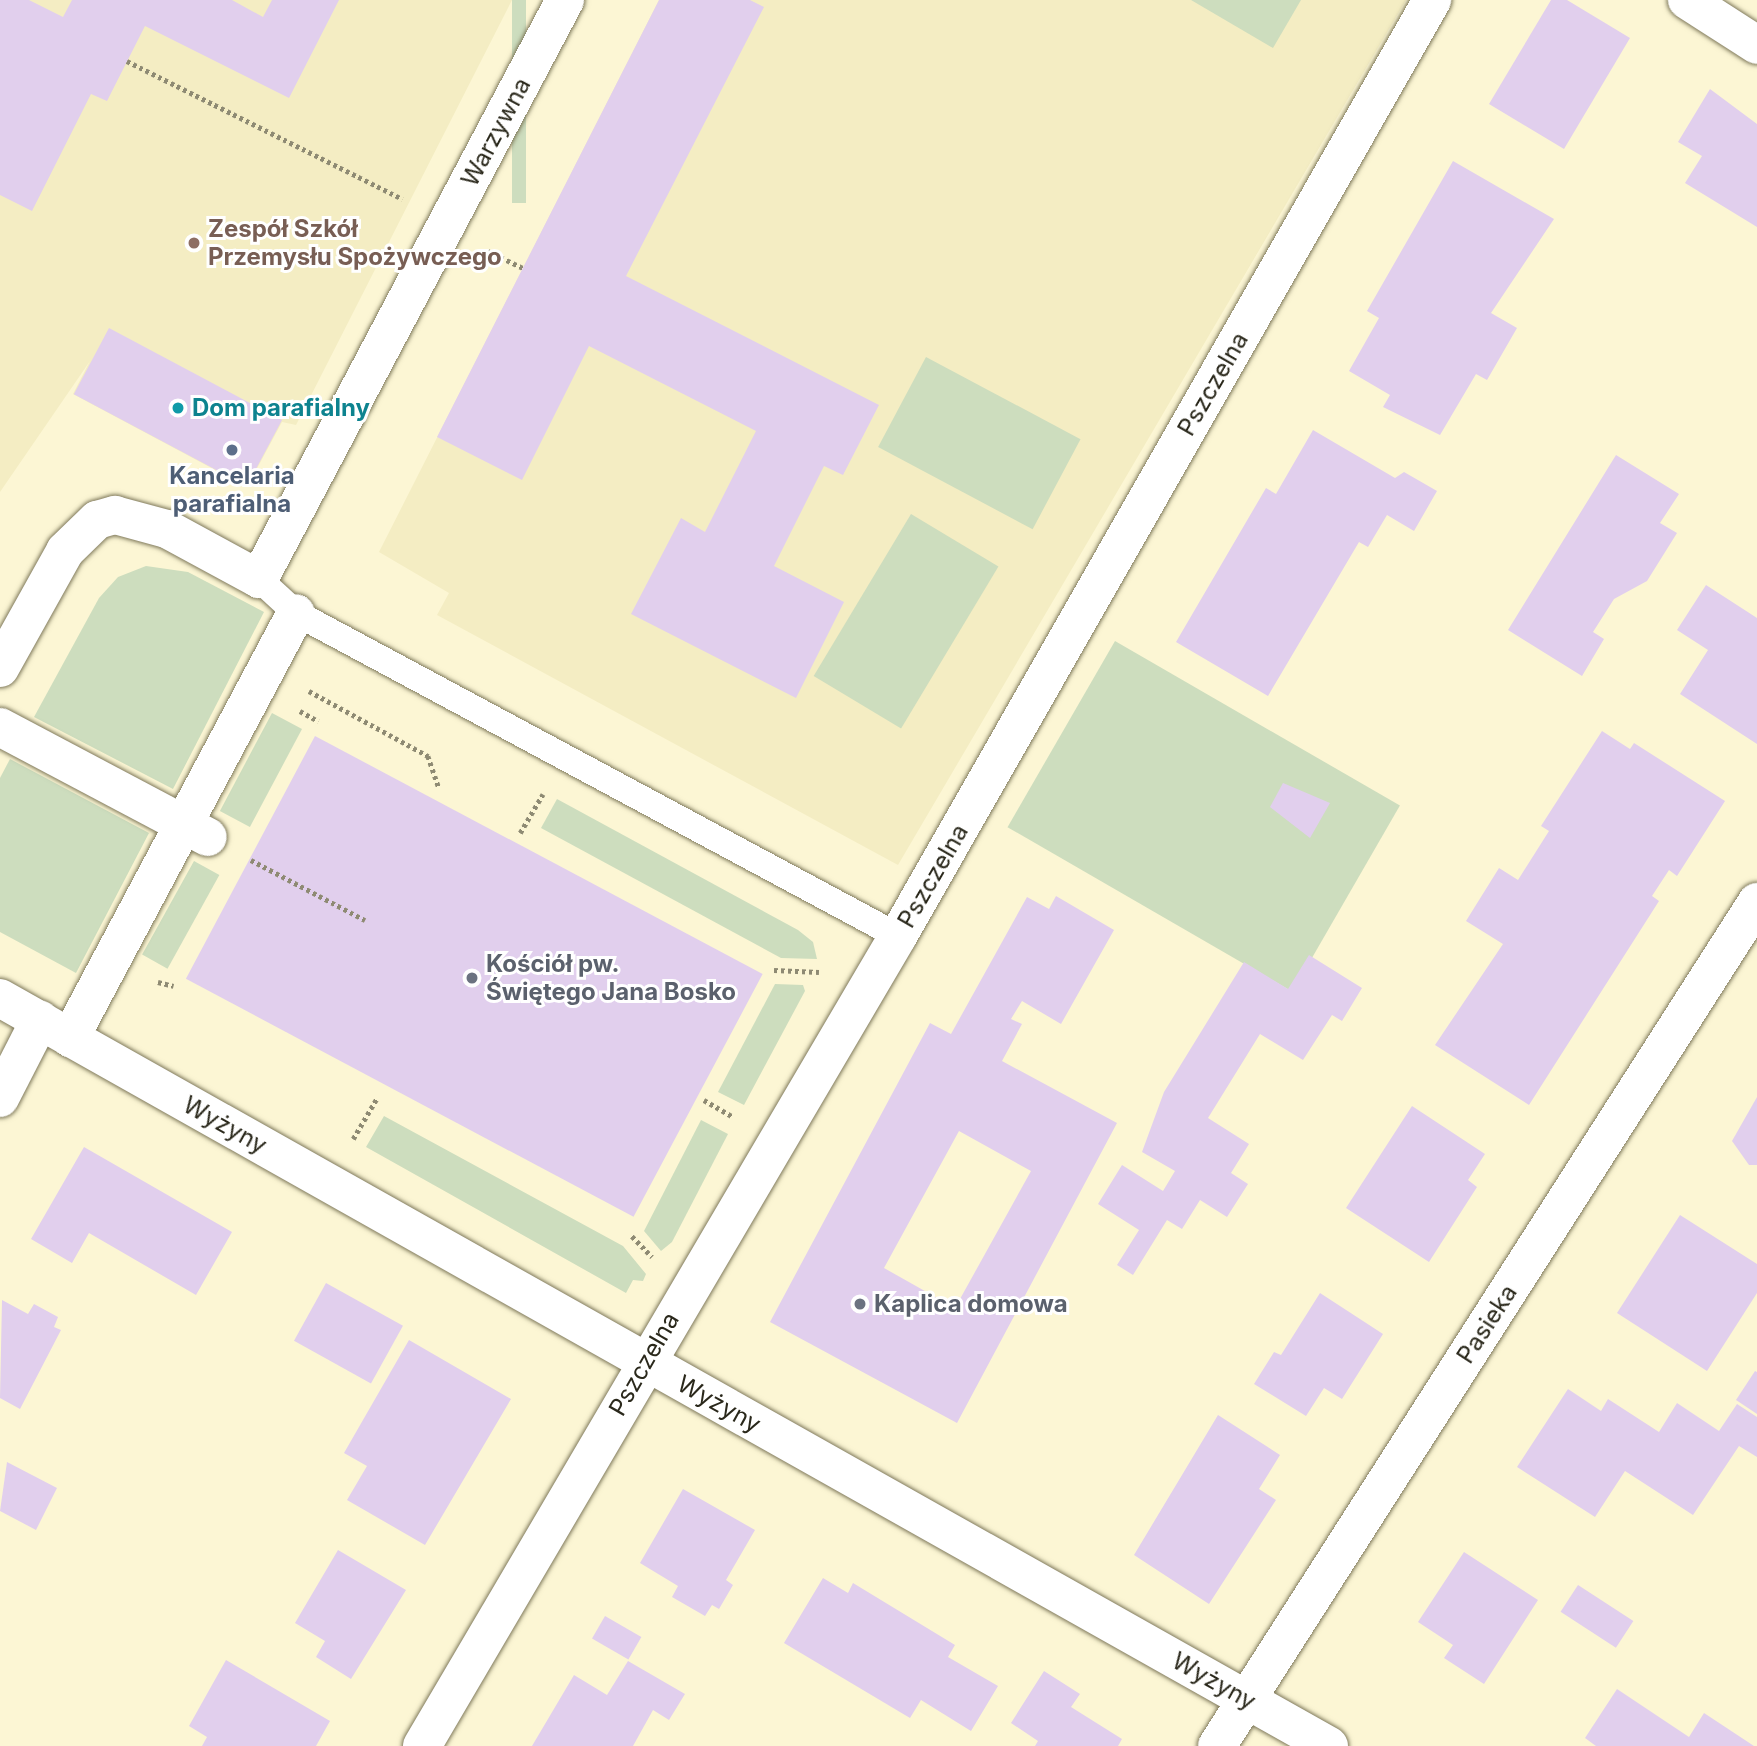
<!DOCTYPE html>
<html>
<head>
<meta charset="utf-8">
<style>
	body { margin:0 }
	#map { position:relative; width:1757px; height:1746px; overflow:hidden; background:#fcf6d4; font-family:Inter,sans-serif }
	div>[style] { position:absolute }
	[style*='--x'] { left:calc(var(--x)*1px); top:calc(var(--y)*1px); width:calc(var(--w)*1px); rotate:calc(var(--a)*1deg) }
	.built>* { inset:0; background:#f4edc3 }
	.green>* { inset:0; background:#cdddbe; transform-origin:0 0 }
	.building>* { inset:0; background:#e1cfed; transform-origin:0 0 }
	.path>* { height:4.5px; margin-top:-2.25px; transform-origin:0; background:repeating-linear-gradient(90deg,#8e8a73 0 3.5px,transparent 0 7px) }
	.roads { filter:drop-shadow(0 0 2px #7f795b) drop-shadow(0 0 2px #7f795b) }
	.lane>* { height:26px; margin:-13px; padding:0 13px; transform-origin:13px; border-radius:13px; background:#fff }
	.street>* { height:38px; margin:-19px; padding:0 19px; transform-origin:19px; border-radius:19px; background:#fff }
	.dots>* { width:19px; height:19px; translate:-50% -50%; box-sizing:border-box; border:4px solid #fff; border-radius:50% }
	span { translate:-50% -50%; white-space:nowrap; text-align:center; line-height:1.15; -webkit-text-stroke:6px #fff; paint-order:stroke }
	.street-label { font-size:24px; color:#2a281b }
	.education-label { font-size:24px; color:#785e54; font-weight:700 }
	.left { translate:0 -50%; text-align:left }
	.culture-label { font-size:24px; color:#0d838f; font-weight:700 }
	.service-label { font-size:24px; color:#4e5e75; font-weight:700 }
	.worship-label { font-size:24px; color:#5b616d; font-weight:700 }
</style>
</head>
<body>
<div id="map">
	<div class="built">
		<i style="clip-path:polygon(0 0,512px 0,296px 425px,282px 422px,247px 487px,73px 394px,90px 361px,0 492px)"></i>
		<i style="clip-path:polygon(659px 0,1406px 0,898px 865px,437px 615px,449px 593px,379px 552px)"></i>
	</div>
	<div class="green">
		<i style="left:512px;top:0;width:14px;height:203px"></i>
		<i style="clip-path:polygon(1191px 0,1301px 0,1273px 48px)"></i>
		<i style="left:926px;top:357px;width:175px;height:102px;rotate:28deg"></i>
		<i style="left:911px;top:514px;width:102px;height:189px;rotate:31deg"></i>
		<i style="clip-path:polygon(146px 566px,188px 572px,264px 612px,173px 789px,34px 717px,99px 598px,118px 577px)"></i>
		<i style="left:1115px;top:641px;width:329px;height:215px;rotate:30deg"></i>
		<i style="left:272px;top:713px;width:34px;height:111px;rotate:28deg"></i>
		<i style="clip-path:polygon(10px 759px,149px 833px,76px 973px,0 932px,0 778px)"></i>
		<i style="clip-path:polygon(557px 799px,798px 930px,813px 942px,817px 959px,781px 958px,541px 828px)"></i>
		<i style="left:194px;top:861px;width:29px;height:107px;rotate:29deg"></i>
		<i style="clip-path:polygon(775px 984px,803px 985px,805px 991px,744px 1105px,718px 1092px)"></i>
		<i style="clip-path:polygon(384px 1116px,623px 1246px,646px 1274px,643px 1281px,633px 1280px,626px 1293px,366px 1147px)"></i>
		<i style="clip-path:polygon(701px 1120px,728px 1134px,672px 1242px,661px 1251px,644px 1231px)"></i>
	</div>
	<div class="building">
		<i style="clip-path:polygon(0 0,29px 0,63px 17px,72px 0,232px 0,263px 17px,272px 0,339px 0,289px 98px,145px 26px,107px 101px,91px 94px,32px 211px,0 195px)"></i>
		<i style="clip-path:polygon(659px 0,750px 0,764px 7px,626px 276px,879px 405px,843px 475px,824px 466px,774px 566px,844px 602px,796px 698px,631px 614px,681px 518px,705px 532px,756px 431px,589px 346px,522px 480px,437px 437px)"></i>
		<i style="clip-path:polygon(1551px 0,1567px 0,1630px 38px,1564px 149px,1489px 104px)"></i>
		<i style="clip-path:polygon(1710px 89px,1757px 124px,1757px 227px,1685px 183px,1702px 156px,1678px 142px)"></i>
		<i style="clip-path:polygon(1453px 161px,1554px 219px,1491px 313px,1517px 328px,1487px 380px,1476px 374px,1440px 435px,1383px 407px,1390px 395px,1349px 371px,1379px 318px,1367px 311px)"></i>
		<i style="left:109px;top:328px;width:196px;height:75px;rotate:28deg"></i>
		<i style="clip-path:polygon(1313px 430px,1395px 478px,1404px 472px,1437px 491px,1414px 531px,1387px 515px,1368px 547px,1359px 542px,1268px 696px,1176px 642px,1266px 488px,1276px 494px)"></i>
		<i style="clip-path:polygon(1616px 455px,1679px 494px,1660px 523px,1677px 533px,1647px 581px,1614px 599px,1593px 632px,1604px 639px,1582px 676px,1508px 630px)"></i>
		<i style="clip-path:polygon(1706px 585px,1757px 618px,1757px 744px,1680px 694px,1708px 650px,1677px 630px)"></i>
		<i style="clip-path:polygon(1602px 731px,1630px 749px,1634px 743px,1725px 801px,1677px 876px,1669px 870px,1652px 896px,1659px 901px,1529px 1105px,1435px 1045px,1503px 944px,1466px 921px,1499px 868px,1518px 880px,1549px 831px,1541px 826px)"></i>
		<i style="left:315px;top:736px;width:507px;height:275px;rotate:28deg"></i>
		<i style="clip-path:polygon(1283px 783px,1330px 803px,1310px 838px,1270px 807px)"></i>
		<i style="clip-path:polygon(evenodd,1056px 896px,1114px 930px,1061px 1024px,1022px 1001px,1011px 1019px,1022px 1024px,1002px 1061px,1117px 1123px,957px 1423px,770px 1322px,930px 1023px,951px 1034px,1027px 897px,1049px 909px,1056px 896px,959px 1131px,1031px 1171px,955px 1308px,884px 1268px,959px 1131px)"></i>
		<i style="clip-path:polygon(1309px 955px,1362px 988px,1342px 1021px,1332px 1015px,1303px 1060px,1260px 1034px,1208px 1118px,1249px 1144px,1231px 1173px,1248px 1184px,1227px 1217px,1200px 1200px,1182px 1229px,1167px 1220px,1133px 1275px,1117px 1265px,1139px 1230px,1098px 1204px,1122px 1165px,1163px 1191px,1175px 1171px,1142px 1152px,1164px 1092px,1244px 962px,1288px 989px)"></i>
		<i style="clip-path:polygon(1757px 1097px,1757px 1165px,1749px 1165px,1732px 1141px)"></i>
		<i style="clip-path:polygon(1412px 1106px,1485px 1154px,1468px 1180px,1477px 1187px,1429px 1262px,1346px 1208px)"></i>
		<i style="clip-path:polygon(84px 1147px,232px 1232px,196px 1295px,89px 1233px,72px 1263px,31px 1239px)"></i>
		<i style="clip-path:polygon(1680px 1215px,1757px 1264px,1757px 1293px,1707px 1371px,1617px 1313px)"></i>
		<i style="left:326px;top:1283px;width:88px;height:66px;rotate:29deg"></i>
		<i style="clip-path:polygon(1320px 1293px,1383px 1334px,1342px 1399px,1324px 1388px,1306px 1416px,1254px 1384px,1274px 1352px,1281px 1355px)"></i>
		<i style="clip-path:polygon(2px 1300px,28px 1314px,34px 1304px,58px 1317px,54px 1327px,61px 1330px,20px 1409px,0 1398px)"></i>
		<i style="clip-path:polygon(409px 1340px,511px 1399px,425px 1545px,347px 1500px,367px 1466px,344px 1453px)"></i>
		<i style="clip-path:polygon(1755px 1371px,1757px 1372px,1757px 1414px,1736px 1400px)"></i>
		<i style="clip-path:polygon(1568px 1389px,1601px 1411px,1608px 1399px,1659px 1432px,1677px 1403px,1719px 1431px,1737px 1404px,1757px 1417px,1757px 1457px,1739px 1446px,1693px 1515px,1625px 1471px,1595px 1517px,1517px 1467px)"></i>
		<i style="clip-path:polygon(1218px 1415px,1280px 1455px,1259px 1489px,1276px 1500px,1209px 1604px,1134px 1555px)"></i>
		<i style="clip-path:polygon(7px 1462px,57px 1488px,36px 1530px,0 1511px)"></i>
		<i style="clip-path:polygon(683px 1489px,755px 1530px,726px 1580px,733px 1585px,719px 1609px,712px 1605px,705px 1616px,672px 1597px,678px 1586px,640px 1563px)"></i>
		<i style="clip-path:polygon(338px 1550px,406px 1590px,351px 1679px,316px 1657px,325px 1641px,295px 1623px)"></i>
		<i style="clip-path:polygon(1464px 1552px,1538px 1600px,1484px 1684px,1444px 1658px,1453px 1645px,1418px 1622px)"></i>
		<i style="clip-path:polygon(823px 1578px,848px 1593px,853px 1583px,955px 1645px,948px 1657px,998px 1686px,971px 1731px,921px 1700px,910px 1718px,784px 1643px)"></i>
		<i style="left:1578px;top:1585px;width:66px;height:32px;rotate:33deg"></i>
		<i style="left:605px;top:1616px;width:42px;height:26px;rotate:30deg"></i>
		<i style="clip-path:polygon(226px 1660px,330px 1721px,316px 1746px,202px 1746px,207px 1737px,189px 1726px)"></i>
		<i style="clip-path:polygon(628px 1661px,685px 1694px,669px 1720px,653px 1710px,633px 1746px,532px 1746px,574px 1675px,607px 1695px)"></i>
		<i style="clip-path:polygon(1044px 1671px,1080px 1694px,1071px 1707px,1122px 1739px,1118px 1746px,1035px 1746px,1038px 1741px,1011px 1723px)"></i>
		<i style="clip-path:polygon(1617px 1689px,1689px 1737px,1704px 1713px,1754px 1746px,1596px 1746px,1585px 1738px)"></i>
	</div>
	<div class="path">
		<i style="--x:127;--y:61;--w:308;--a:26.6"></i>
		<i style="--x:488;--y:251;--w:39;--a:26"></i>
		<i style="--x:309;--y:691;--w:136;--a:28.6"></i>
		<i style="--x:428;--y:756;--w:34;--a:71"></i>
		<i style="--x:300;--y:711;--w:21;--a:29"></i>
		<i style="--x:520;--y:833;--w:45;--a:-59.5"></i>
		<i style="--x:251;--y:860;--w:129;--a:27.8"></i>
		<i style="--x:774;--y:970;--w:45;--a:2.5"></i>
		<i style="--x:158;--y:982;--w:16;--a:14"></i>
		<i style="--x:704;--y:1100;--w:34;--a:30"></i>
		<i style="--x:353;--y:1139;--w:48;--a:-59.7"></i>
		<i style="--x:632;--y:1236;--w:29;--a:46"></i>
	</div>
	<div class="roads">
		<div class="lane">
			<i style="--x:259;--y:579;--w:50;--a:42.6"></i>
			<i style="--x:296;--y:613;--w:683;--a:28.22"></i>
		</div>
		<div class="street">
			<i style="--x:1687;--y:0;--w:83;--a:32.7"></i>
			<i style="--x:0;--y:668;--w:134;--a:-60.9"></i>
			<i style="--x:65;--y:551;--w:45;--a:-44.1"></i>
			<i style="--x:97;--y:520;--w:19;--a:-16"></i>
			<i style="--x:115;--y:515;--w:54;--a:15.1"></i>
			<i style="--x:167;--y:529;--w:105;--a:28.5"></i>
			<i style="--x:259;--y:579;--w:655;--a:-62.14"></i>
			<i style="--x:0;--y:727;--w:235;--a:27.9"></i>
			<i style="--x:0;--y:998;--w:1525;--a:29.37"></i>
			<i style="--x:70;--y:1038;--w:481;--a:-62"></i>
			<i style="--x:0;--y:1098;--w:88;--a:-62.9"></i>
			<i style="--x:422;--y:1746;--w:940;--a:-59.56"></i>
			<i style="--x:898;--y:936;--w:1078;--a:-60.29"></i>
			<i style="--x:1217;--y:1746;--w:1002;--a:-57.39"></i>
		</div>
	</div>
	<div class="dots">
		<i style="left:194px;top:243px;background:#8d6e63"></i>
		<i style="left:178px;top:408px;background:#0f9aa8"></i>
		<i style="left:232px;top:450px;background:#5c6f8a"></i>
		<i style="left:472px;top:978px;background:#6b7280"></i>
		<i style="left:860px;top:1304px;background:#6b7280"></i>
	</div>
	<div class="street-label">
		<span style="left:496px;top:132px;rotate:-62deg">Warzywna</span>
		<span style="left:1213px;top:384px;rotate:-60deg">Pszczelna</span>
		<span style="left:933px;top:876px;rotate:-60deg">Pszczelna</span>
		<span style="left:225px;top:1125px;rotate:29deg">Wyżyny</span>
		<span style="left:1487px;top:1324px;rotate:-57deg">Pasieka</span>
		<span style="left:644px;top:1364px;rotate:-60deg">Pszczelna</span>
		<span style="left:719px;top:1404px;rotate:29deg">Wyżyny</span>
		<span style="left:1214px;top:1681px;rotate:29deg">Wyżyny</span>
	</div>
	<div class="education-label">
		<span class="left" style="left:208px;top:243px">Zespół Szkół<br>Przemysłu Spożywczego</span>
	</div>
	<div class="culture-label">
		<span class="left" style="left:192px;top:408px">Dom parafialny</span>
	</div>
	<div class="service-label">
		<span style="left:232px;top:490px">Kancelaria<br>parafialna</span>
	</div>
	<div class="worship-label">
		<span class="left" style="left:486px;top:978px">Kościół pw.<br>Świętego Jana Bosko</span>
		<span class="left" style="left:874px;top:1304px">Kaplica domowa</span>
	</div>
</div>
</body>
</html>
